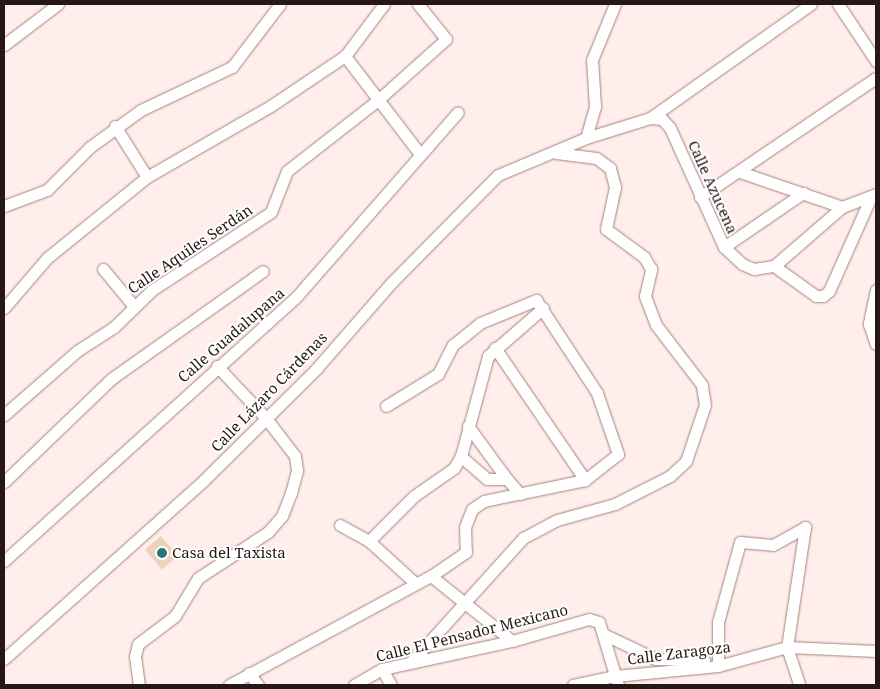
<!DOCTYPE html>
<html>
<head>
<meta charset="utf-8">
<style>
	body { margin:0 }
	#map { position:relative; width:880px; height:689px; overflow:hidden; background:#ffeeec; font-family:"Noto Serif",serif }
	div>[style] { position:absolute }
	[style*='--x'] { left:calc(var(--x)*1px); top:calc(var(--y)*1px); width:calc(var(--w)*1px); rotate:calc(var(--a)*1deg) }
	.building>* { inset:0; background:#eed3bc; transform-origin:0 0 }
	.roads { filter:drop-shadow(0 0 1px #a6827e) drop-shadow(0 0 1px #a6827e) }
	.minor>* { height:11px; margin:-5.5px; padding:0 5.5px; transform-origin:5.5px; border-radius:5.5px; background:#fff }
	.dots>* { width:14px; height:14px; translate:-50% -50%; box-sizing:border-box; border:2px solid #fff; border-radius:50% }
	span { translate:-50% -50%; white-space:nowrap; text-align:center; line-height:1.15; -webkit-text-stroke:4px #fff; paint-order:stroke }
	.street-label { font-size:15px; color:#261816 }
	.poi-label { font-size:15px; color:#261816 }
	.left { translate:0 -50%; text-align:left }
	.frame { position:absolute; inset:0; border:5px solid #261816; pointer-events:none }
</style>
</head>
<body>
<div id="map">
	<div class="building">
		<i style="left:161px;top:536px;width:26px;height:21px;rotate:50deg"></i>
	</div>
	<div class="roads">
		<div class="minor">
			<i style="--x:838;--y:4;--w:69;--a:56.3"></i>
			<i style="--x:4;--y:45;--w:68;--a:-37.2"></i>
			<i style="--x:345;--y:56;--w:123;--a:52.6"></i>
			<i style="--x:650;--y:118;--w:12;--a:5"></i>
			<i style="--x:662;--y:119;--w:12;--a:48"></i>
			<i style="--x:670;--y:128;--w:131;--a:65.6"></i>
			<i style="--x:724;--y:247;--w:25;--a:43"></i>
			<i style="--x:742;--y:264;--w:13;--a:23"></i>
			<i style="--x:754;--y:269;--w:20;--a:-9"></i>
			<i style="--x:774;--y:266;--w:90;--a:-40.9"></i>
			<i style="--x:842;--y:207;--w:36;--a:-21"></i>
			<i style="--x:115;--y:126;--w:60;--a:57.9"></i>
			<i style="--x:586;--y:138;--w:33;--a:-74"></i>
			<i style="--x:595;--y:106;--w:46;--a:-93.7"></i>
			<i style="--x:592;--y:60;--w:61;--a:-67.7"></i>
			<i style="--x:740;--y:172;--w:108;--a:18.9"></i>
			<i style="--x:700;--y:197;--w:212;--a:-34.1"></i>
			<i style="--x:4;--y:206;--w:46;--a:-20.4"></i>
			<i style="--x:47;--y:190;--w:61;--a:-45"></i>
			<i style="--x:90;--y:147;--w:63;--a:-36"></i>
			<i style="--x:141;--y:110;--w:101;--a:-25.3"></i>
			<i style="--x:232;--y:67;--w:79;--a:-52.7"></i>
			<i style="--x:724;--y:247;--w:96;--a:-34.4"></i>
			<i style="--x:774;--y:266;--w:52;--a:35.5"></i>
			<i style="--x:816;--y:296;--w:7;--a:0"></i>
			<i style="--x:823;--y:296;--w:8;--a:-40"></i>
			<i style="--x:829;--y:291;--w:101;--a:-66"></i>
			<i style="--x:103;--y:269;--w:47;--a:50.2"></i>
			<i style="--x:876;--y:290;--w:35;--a:102"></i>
			<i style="--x:869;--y:324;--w:21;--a:71"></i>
			<i style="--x:4;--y:308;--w:66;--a:-49.3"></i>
			<i style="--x:47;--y:258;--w:129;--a:-39"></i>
			<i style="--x:147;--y:177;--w:144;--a:-29.9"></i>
			<i style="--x:272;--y:105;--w:88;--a:-33.9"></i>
			<i style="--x:345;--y:56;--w:65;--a:-53.1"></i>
			<i style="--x:495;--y:348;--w:160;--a:55.7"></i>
			<i style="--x:386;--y:406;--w:61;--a:-31.6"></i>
			<i style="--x:438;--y:374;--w:33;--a:-63"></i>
			<i style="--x:453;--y:345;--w:35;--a:-39"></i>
			<i style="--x:480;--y:323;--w:61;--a:-22.3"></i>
			<i style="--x:536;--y:300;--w:111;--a:56.7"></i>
			<i style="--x:597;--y:393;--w:65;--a:71"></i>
			<i style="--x:618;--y:454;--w:42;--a:141.8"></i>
			<i style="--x:585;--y:480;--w:103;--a:168.3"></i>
			<i style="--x:484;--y:501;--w:14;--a:146"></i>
			<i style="--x:472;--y:509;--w:19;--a:111"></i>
			<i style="--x:465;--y:527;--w:25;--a:88"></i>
			<i style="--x:466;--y:552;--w:42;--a:145.6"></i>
			<i style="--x:431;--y:576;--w:104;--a:38.7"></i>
			<i style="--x:4;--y:415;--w:97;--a:-41.2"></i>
			<i style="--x:77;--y:351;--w:44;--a:-33"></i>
			<i style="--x:114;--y:327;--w:53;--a:-44.2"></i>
			<i style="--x:152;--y:290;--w:142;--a:-33.2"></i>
			<i style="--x:271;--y:212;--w:44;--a:-68.7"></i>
			<i style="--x:287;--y:171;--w:117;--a:-38"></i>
			<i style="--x:379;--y:99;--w:90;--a:-41.8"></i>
			<i style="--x:446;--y:39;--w:45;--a:-128.7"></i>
			<i style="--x:468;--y:426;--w:66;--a:53.7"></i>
			<i style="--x:4;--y:482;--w:149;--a:-43.9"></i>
			<i style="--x:111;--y:379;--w:186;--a:-35.4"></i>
			<i style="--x:520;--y:494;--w:20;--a:-131"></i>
			<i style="--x:507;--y:479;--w:20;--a:180"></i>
			<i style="--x:487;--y:479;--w:35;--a:-139"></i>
			<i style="--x:461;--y:456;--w:104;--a:-74.9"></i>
			<i style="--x:488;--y:356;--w:73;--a:-41.1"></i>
			<i style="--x:340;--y:525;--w:33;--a:29"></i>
			<i style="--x:369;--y:541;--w:62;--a:42.4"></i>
			<i style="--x:369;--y:541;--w:64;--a:-45"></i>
			<i style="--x:414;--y:496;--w:49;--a:-35"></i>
			<i style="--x:454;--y:468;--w:14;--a:-60"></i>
			<i style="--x:4;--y:561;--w:395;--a:-42.1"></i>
			<i style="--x:297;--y:296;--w:244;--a:-48.8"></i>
			<i style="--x:603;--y:634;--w:59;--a:25.3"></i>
			<i style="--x:656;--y:659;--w:48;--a:1.2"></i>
			<i style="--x:4;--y:659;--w:268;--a:-41.8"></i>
			<i style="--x:204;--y:480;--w:158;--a:-44.7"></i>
			<i style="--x:316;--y:369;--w:116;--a:-48.9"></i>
			<i style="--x:392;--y:282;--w:151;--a:-45.3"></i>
			<i style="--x:498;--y:175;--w:95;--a:-22.8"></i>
			<i style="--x:586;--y:138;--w:67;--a:-17.4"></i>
			<i style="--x:650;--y:118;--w:197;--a:-35.3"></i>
			<i style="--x:411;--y:662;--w:167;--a:-47.9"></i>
			<i style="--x:523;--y:538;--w:38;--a:-28"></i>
			<i style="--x:557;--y:520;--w:60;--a:-15.4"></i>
			<i style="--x:615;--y:504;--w:62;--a:-27"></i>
			<i style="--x:670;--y:476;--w:22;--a:-43"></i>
			<i style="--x:686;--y:461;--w:59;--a:-71.3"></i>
			<i style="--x:705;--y:405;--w:20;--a:-99"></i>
			<i style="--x:702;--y:385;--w:76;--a:-127.5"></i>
			<i style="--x:656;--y:325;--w:31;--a:-111"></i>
			<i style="--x:645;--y:296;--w:28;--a:-77"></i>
			<i style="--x:651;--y:269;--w:14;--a:-120"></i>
			<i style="--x:644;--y:257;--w:47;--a:-143.6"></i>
			<i style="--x:606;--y:229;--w:43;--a:-77.9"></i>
			<i style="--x:615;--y:187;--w:20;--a:-105"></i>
			<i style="--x:610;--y:168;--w:17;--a:-144"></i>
			<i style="--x:596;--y:158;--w:40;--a:-172.9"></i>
			<i style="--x:718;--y:666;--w:44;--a:-90"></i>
			<i style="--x:718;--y:622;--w:83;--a:-74.6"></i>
			<i style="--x:740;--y:542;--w:33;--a:5"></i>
			<i style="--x:773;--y:545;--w:37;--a:-29"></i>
			<i style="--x:805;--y:527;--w:121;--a:98.5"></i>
			<i style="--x:787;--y:647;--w:40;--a:72"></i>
			<i style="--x:382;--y:669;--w:18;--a:61"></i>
			<i style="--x:249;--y:673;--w:15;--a:53"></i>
			<i style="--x:139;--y:685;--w:29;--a:-98"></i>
			<i style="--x:135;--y:656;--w:12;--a:-76"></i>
			<i style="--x:138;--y:644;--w:46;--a:-37.1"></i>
			<i style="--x:175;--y:616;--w:44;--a:-58.8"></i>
			<i style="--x:198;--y:578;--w:84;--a:-33.3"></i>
			<i style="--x:268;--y:532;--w:21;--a:-49"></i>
			<i style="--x:282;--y:516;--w:25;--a:-69"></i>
			<i style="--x:291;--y:493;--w:24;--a:-75"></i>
			<i style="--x:297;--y:470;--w:14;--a:-98"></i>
			<i style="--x:295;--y:456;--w:49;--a:-127.6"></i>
			<i style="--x:265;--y:417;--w:70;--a:-133.3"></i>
			<i style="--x:229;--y:685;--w:230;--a:-28.4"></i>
			<i style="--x:354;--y:685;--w:32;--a:-30"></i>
			<i style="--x:382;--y:669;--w:133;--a:-12.2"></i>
			<i style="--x:512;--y:641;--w:80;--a:-15.9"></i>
			<i style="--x:589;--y:619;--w:10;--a:17"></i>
			<i style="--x:599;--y:622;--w:66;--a:73.2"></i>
			<i style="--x:573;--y:685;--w:43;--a:-12.1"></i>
			<i style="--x:615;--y:676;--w:103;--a:-5.5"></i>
			<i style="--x:718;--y:666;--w:72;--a:-15.4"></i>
			<i style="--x:787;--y:647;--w:89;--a:2.6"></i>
		</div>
	</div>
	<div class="dots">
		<i style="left:162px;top:553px;background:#2c767b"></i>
	</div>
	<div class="street-label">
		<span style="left:713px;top:187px;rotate:66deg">Calle Azucena</span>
		<span style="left:190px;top:249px;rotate:-34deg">Calle Aquiles Serdán</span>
		<span style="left:231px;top:335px;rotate:-41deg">Calle Guadalupana</span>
		<span style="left:269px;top:392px;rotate:-46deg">Calle Lázaro Cárdenas</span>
		<span style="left:472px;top:633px;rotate:-14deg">Calle El Pensador Mexicano</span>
		<span style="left:679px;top:653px;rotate:-7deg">Calle Zaragoza</span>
	</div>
	<div class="poi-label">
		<span class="left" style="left:172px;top:553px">Casa del Taxista</span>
	</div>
	<div class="frame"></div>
</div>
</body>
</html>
